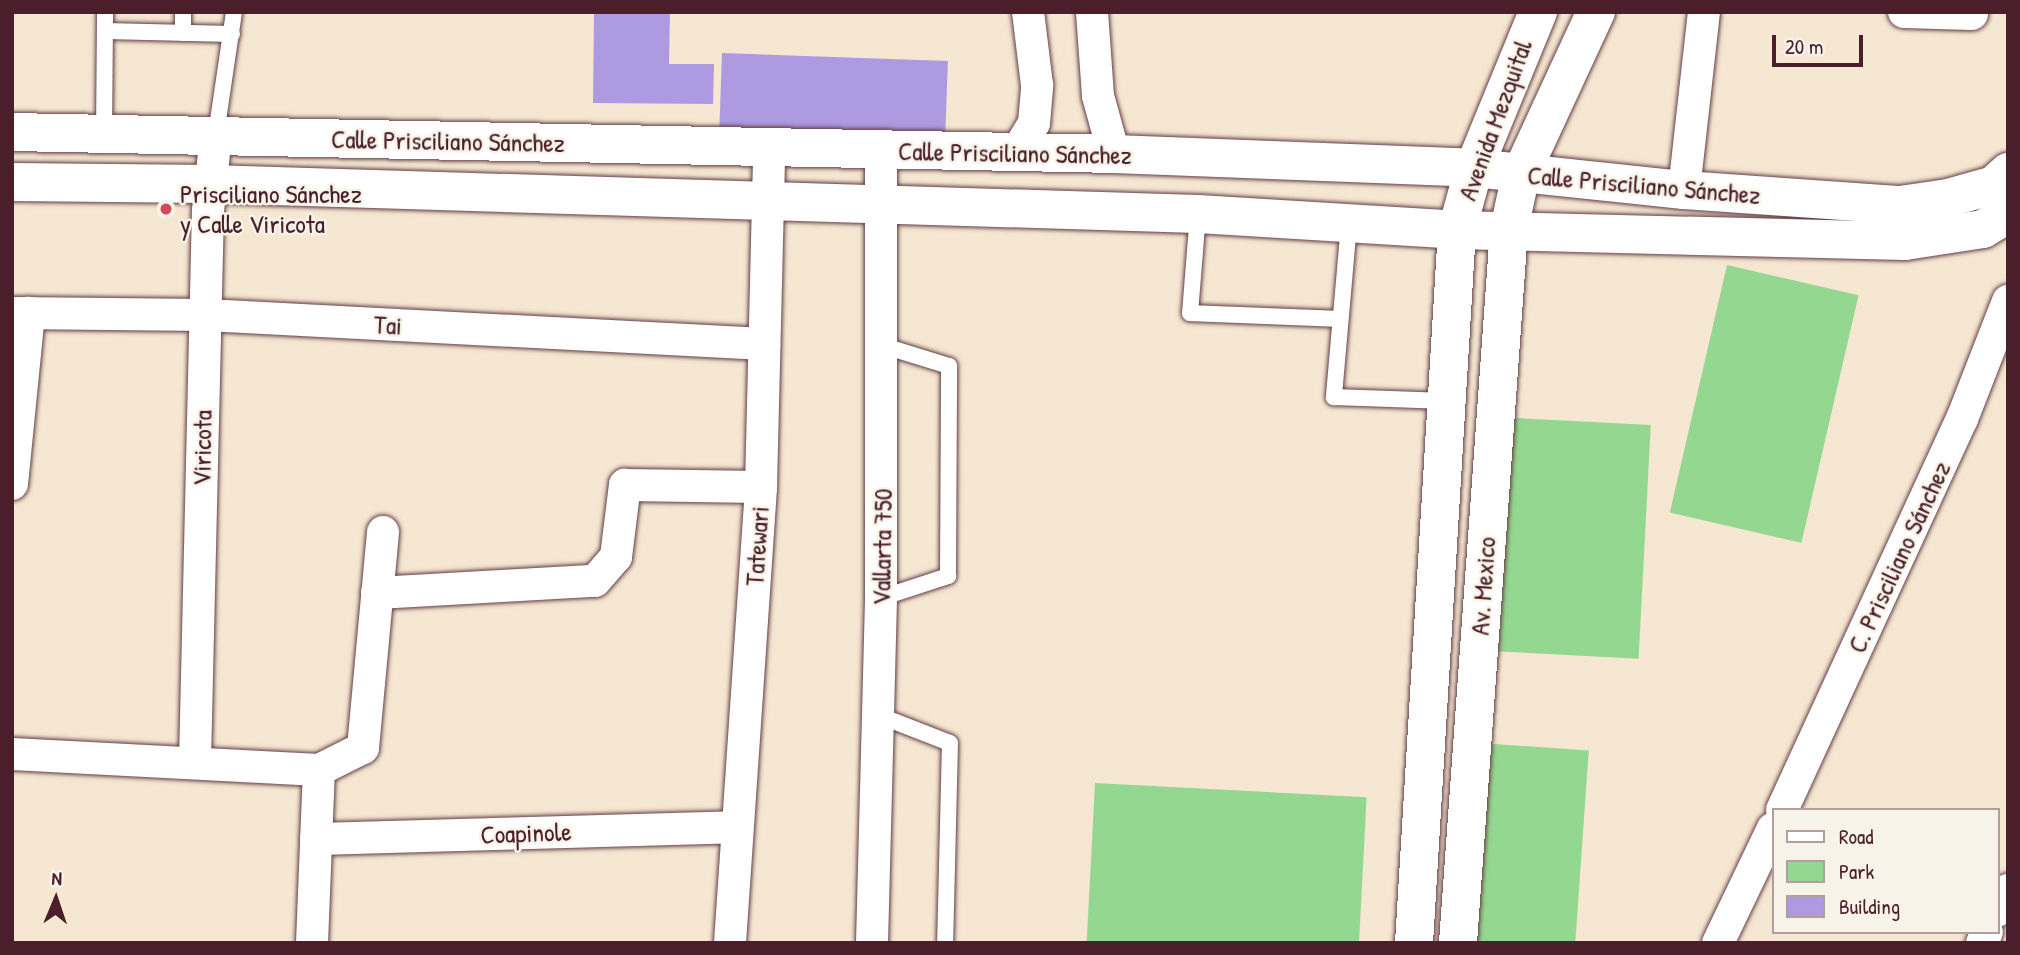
<!DOCTYPE html>
<html>
<head>
<meta charset="utf-8">
<style>
	body { margin:0 }
	#map { position:relative; width:2020px; height:955px; overflow:hidden; background:#f5e7d2; font-family:"Patrick Hand",sans-serif }
	div>[style] { position:absolute }
	[style*='--x'] { left:calc(var(--x)*1px); top:calc(var(--y)*1px); width:calc(var(--w)*1px); rotate:calc(var(--a)*1deg) }
	.green>* { inset:0; background:#94d790; transform-origin:0 0 }
	.building>* { inset:0; background:#ad9ae1; transform-origin:0 0 }
	.roads { filter:drop-shadow(0 0 2px #643d44) drop-shadow(0 0 2px #643d44) }
	.lane>* { height:16px; margin:-8px; padding:0 8px; transform-origin:8px; border-radius:8px; background:#fff }
	.street>* { height:32px; margin:-16px; padding:0 16px; transform-origin:16px; border-radius:16px; background:#fff }
	.secondary>* { height:38px; margin:-19px; padding:0 19px; transform-origin:19px; border-radius:19px; background:#fff }
	.dots>* { width:19px; height:19px; translate:-50% -50%; box-sizing:border-box; border:4px solid #f7f3e8; border-radius:50% }
	span { translate:-50% -50%; white-space:nowrap; text-align:center; line-height:1.15; -webkit-text-stroke:5px #f7f3e8; paint-order:stroke }
	.street-label { font-size:26px; color:#4a1f2b }
	.poi-label { font-size:26px; color:#4a1f2b }
	.left { translate:0 -50%; text-align:left }
	.frame { position:absolute; inset:0; border:14px solid #4a1f2b; pointer-events:none }
	.legend { position:absolute; left:1772px; top:808px; width:228px; height:126px; box-sizing:border-box; background:#f7f3e8; border:2px solid #b29e9c; margin:0; padding:9px 12px; list-style:none; font-size:21px; color:#4a1f2b }
	.legend li { display:flex; align-items:center; gap:14px; height:35px }
	.legend b { width:35px; border:2px solid #b29e9c }
	.north { position:absolute; left:21px; top:864px; width:70px; height:70px; -webkit-text-stroke:5px #f7f3e8; paint-order:stroke; rotate:2deg; font-size:19px; font-weight:700; line-height:28px; text-align:center; color:#4a1f2b }
	.north::after { content:''; display:block; margin:auto; width:24px; height:32px; background:#4a1f2b; clip-path:polygon(50% 0,100% 100%,50% 72%,0 100%) }
	.scale { position:absolute; left:1772px; top:35px; width:91px; height:32px; box-sizing:border-box; border:4px solid #4a1f2b; border-top:0; padding-left:9px; font-size:21px; line-height:24px; white-space:nowrap; color:#4a1f2b; -webkit-text-stroke:5px #f7f3e8; paint-order:stroke }
</style>
</head>
<body>
<div id="map">
	<div class="green">
		<i style="left:1727px;top:265px;width:135px;height:254px;rotate:13deg"></i>
		<i style="left:1497px;top:417px;width:154px;height:234px;rotate:3deg"></i>
		<i style="left:1481px;top:743px;width:108px;height:200px;rotate:4deg"></i>
		<i style="left:1095px;top:783px;width:272px;height:160px;rotate:3deg"></i>
	</div>
	<div class="building">
		<i style="clip-path:polygon(594px 12px,670px 12px,669px 64px,714px 64px,713px 104px,593px 103px)"></i>
		<i style="left:722px;top:53px;width:226px;height:75px;rotate:2deg"></i>
	</div>
	<div class="roads">
		<div class="lane">
			<i style="--x:105;--y:31;--w:127;--a:1.4"></i>
			<i style="--x:183;--y:33;--w:21;--a:-90"></i>
			<i style="--x:104;--y:134;--w:122;--a:-89.5"></i>
			<i style="--x:216;--y:134;--w:123;--a:-81.6"></i>
			<i style="--x:1198;--y:214;--w:99;--a:94.6"></i>
			<i style="--x:1190;--y:313;--w:150;--a:2.3"></i>
			<i style="--x:1349;--y:224;--w:174;--a:95"></i>
			<i style="--x:1334;--y:397;--w:112;--a:2"></i>
			<i style="--x:881;--y:598;--w:71;--a:-18.2"></i>
			<i style="--x:948;--y:576;--w:210;--a:-89.7"></i>
			<i style="--x:949;--y:366;--w:68;--a:-162.9"></i>
			<i style="--x:878;--y:715;--w:77;--a:21.3"></i>
			<i style="--x:950;--y:743;--w:200;--a:91.4"></i>
		</div>
		<div class="street">
			<i style="--x:1092;--y:12;--w:84;--a:85.9"></i>
			<i style="--x:1098;--y:96;--w:60;--a:74.6"></i>
			<i style="--x:1904;--y:12;--w:68;--a:1.7"></i>
			<i style="--x:1016;--y:153;--w:35;--a:-59"></i>
			<i style="--x:1034;--y:123;--w:38;--a:-85"></i>
			<i style="--x:1037;--y:85;--w:74;--a:-97"></i>
			<i style="--x:1684;--y:190;--w:179;--a:-83.6"></i>
			<i style="--x:12;--y:313;--w:194;--a:0.6"></i>
			<i style="--x:206;--y:315;--w:559;--a:2.98"></i>
			<i style="--x:12;--y:484;--w:172;--a:-84.3"></i>
			<i style="--x:377;--y:593;--w:218;--a:-3.2"></i>
			<i style="--x:595;--y:581;--w:32;--a:-49"></i>
			<i style="--x:616;--y:557;--w:73;--a:-82.9"></i>
			<i style="--x:625;--y:485;--w:136;--a:0.8"></i>
			<i style="--x:12;--y:754;--w:307;--a:3"></i>
			<i style="--x:195;--y:761;--w:550;--a:-88.65"></i>
			<i style="--x:208;--y:211;--w:77;--a:-84.1"></i>
			<i style="--x:319;--y:770;--w:49;--a:-26.6"></i>
			<i style="--x:363;--y:748;--w:217;--a:-84.7"></i>
			<i style="--x:1782;--y:810;--w:430;--a:-65.3"></i>
			<i style="--x:1962;--y:419;--w:127;--a:-68.7"></i>
			<i style="--x:316;--y:839;--w:420;--a:-1.6"></i>
			<i style="--x:1997;--y:911;--w:24;--a:-62"></i>
			<i style="--x:312;--y:943;--w:173;--a:-87.7"></i>
			<i style="--x:730;--y:943;--w:457;--a:-86.1"></i>
			<i style="--x:761;--y:487;--w:339;--a:-88.6"></i>
			<i style="--x:872;--y:943;--w:345;--a:-88.5"></i>
			<i style="--x:881;--y:598;--w:447;--a:-90"></i>
			<i style="--x:1718;--y:943;--w:127;--a:-64.4"></i>
			<i style="--x:1982;--y:943;--w:12;--a:-66"></i>
		</div>
		<div class="secondary">
			<i style="--x:12;--y:132;--w:1102;--a:1.14"></i>
			<i style="--x:1114;--y:154;--w:360;--a:2.2"></i>
			<i style="--x:1474;--y:168;--w:211;--a:6"></i>
			<i style="--x:1684;--y:190;--w:217;--a:4"></i>
			<i style="--x:1900;--y:205;--w:49;--a:-8.3"></i>
			<i style="--x:1948;--y:198;--w:48;--a:-15.8"></i>
			<i style="--x:1994;--y:185;--w:19;--a:-43"></i>
			<i style="--x:12;--y:182;--w:198;--a:0.6"></i>
			<i style="--x:210;--y:184;--w:988;--a:1.74"></i>
			<i style="--x:1198;--y:214;--w:259;--a:3.5"></i>
			<i style="--x:1457;--y:230;--w:448;--a:1.4"></i>
			<i style="--x:1905;--y:241;--w:79;--a:-8.7"></i>
			<i style="--x:1983;--y:229;--w:29;--a:-31"></i>
			<i style="--x:1414;--y:943;--w:714;--a:-86.55"></i>
			<i style="--x:1457;--y:230;--w:64;--a:-74.7"></i>
			<i style="--x:1474;--y:168;--w:169;--a:-67.7"></i>
			<i style="--x:1458;--y:943;--w:716;--a:-85.91"></i>
			<i style="--x:1509;--y:229;--w:56;--a:-77.7"></i>
			<i style="--x:1521;--y:174;--w:179;--a:-65.2"></i>
		</div>
	</div>
	<div class="dots">
		<i style="left:166px;top:209px;background:#d1495b"></i>
	</div>
	<div class="street-label">
		<span style="left:1495px;top:120px;rotate:-70deg">Avenida Mezquital</span>
		<span style="left:448px;top:141px;rotate:1deg">Calle Prisciliano Sánchez</span>
		<span style="left:1015px;top:153px;rotate:1deg">Calle Prisciliano Sánchez</span>
		<span style="left:1644px;top:185px;rotate:5deg">Calle Prisciliano Sánchez</span>
		<span style="left:388px;top:325px;rotate:3deg">Tai</span>
		<span style="left:202px;top:448px;rotate:-89deg">Viricota</span>
		<span style="left:757px;top:546px;rotate:-86deg">Tatewari</span>
		<span style="left:882px;top:547px;rotate:-89deg">Vallarta 750</span>
		<span style="left:1899px;top:557px;rotate:-65deg">C. Prisciliano Sánchez</span>
		<span style="left:1483px;top:586px;rotate:-86deg">Av. Mexico</span>
		<span style="left:526px;top:833px;rotate:-2deg">Coapinole</span>
	</div>
	<div class="poi-label">
		<span class="left" style="left:180px;top:209px">Prisciliano Sánchez<br>y Calle Viricota</span>
	</div>
	<div class="frame"></div>
	<ul class="legend">
	<li><b style="height:9px;background:#fff"></b>Road</li>
	<li><b style="height:19px;background:#94d790"></b>Park</li>
	<li><b style="height:19px;background:#ad9ae1"></b>Building</li>
	</ul>
	<div class="north">N</div>
	<div class="scale">20 m</div>
</div>
</body>
</html>
